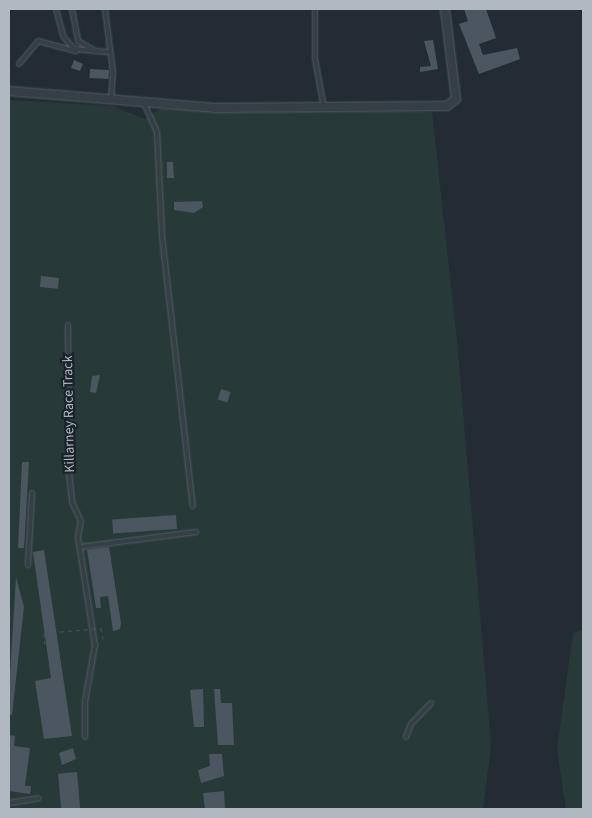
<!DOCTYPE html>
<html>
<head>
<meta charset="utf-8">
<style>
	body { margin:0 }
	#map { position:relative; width:592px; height:818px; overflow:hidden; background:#232c35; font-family:"Source Sans 3",sans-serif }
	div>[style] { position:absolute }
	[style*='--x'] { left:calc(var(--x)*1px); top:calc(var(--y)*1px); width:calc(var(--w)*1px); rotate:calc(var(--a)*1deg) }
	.green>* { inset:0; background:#273a38 }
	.building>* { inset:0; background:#4b5661; transform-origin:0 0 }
	.path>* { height:1px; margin-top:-0.5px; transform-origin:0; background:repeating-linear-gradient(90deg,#445556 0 4px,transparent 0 8px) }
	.roads { filter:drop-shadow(0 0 1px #535c64) drop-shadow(0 0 1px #535c64) }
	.lane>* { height:4px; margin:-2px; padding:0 2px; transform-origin:2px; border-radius:2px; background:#363e46 }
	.street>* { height:8px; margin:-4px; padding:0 4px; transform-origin:4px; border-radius:4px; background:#363e46 }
	.path-bridge>* { height:1px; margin-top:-0.5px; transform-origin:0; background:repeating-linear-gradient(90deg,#445556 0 4px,transparent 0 8px) }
	span { translate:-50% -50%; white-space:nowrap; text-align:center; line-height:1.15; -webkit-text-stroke:4.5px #1b232b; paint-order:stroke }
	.street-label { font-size:14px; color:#b0b9c2 }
	.frame { position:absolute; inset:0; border:10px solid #b0b9c2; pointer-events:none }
</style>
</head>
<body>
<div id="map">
	<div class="green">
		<i style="clip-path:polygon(9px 100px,112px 106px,145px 119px,159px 109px,432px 112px,457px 340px,491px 746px,483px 809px,9px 809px)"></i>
		<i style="clip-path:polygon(583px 630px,583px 809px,566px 809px,557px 749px,573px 633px)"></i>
	</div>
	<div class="building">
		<i style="clip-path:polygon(464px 9px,486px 9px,496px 38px,479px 44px,483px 55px,517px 48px,520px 59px,479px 74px,459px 24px,468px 21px)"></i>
		<i style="clip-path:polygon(433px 40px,438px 69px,420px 72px,420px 67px,431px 66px,424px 41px)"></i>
		<i style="clip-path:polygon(74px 60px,83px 64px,80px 71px,71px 68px)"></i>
		<i style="left:90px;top:69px;width:19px;height:9px;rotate:3deg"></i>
		<i style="clip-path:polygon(167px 162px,173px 162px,174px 178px,167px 178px)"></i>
		<i style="clip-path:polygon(202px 201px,203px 207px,194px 213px,174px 210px,174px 202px)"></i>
		<i style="left:41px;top:276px;width:18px;height:11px;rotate:6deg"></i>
		<i style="clip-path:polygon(100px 375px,96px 393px,90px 392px,92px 376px)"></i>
		<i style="left:221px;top:389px;width:10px;height:11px;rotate:17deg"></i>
		<i style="clip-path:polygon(22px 462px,29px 462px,24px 548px,18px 548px)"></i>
		<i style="left:176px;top:515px;width:14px;height:64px;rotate:86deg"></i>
		<i style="clip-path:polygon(109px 547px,121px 623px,120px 629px,113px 631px,108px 596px,100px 597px,101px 608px,96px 608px,87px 550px)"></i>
		<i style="clip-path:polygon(44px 550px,72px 736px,44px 739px,35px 681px,51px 678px,33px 552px)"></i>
		<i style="clip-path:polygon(16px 577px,24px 607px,12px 715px,9px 715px,9px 689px)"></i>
		<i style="clip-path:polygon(203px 689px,204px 727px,194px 727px,190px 690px)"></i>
		<i style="clip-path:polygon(214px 689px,220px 689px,221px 703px,232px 703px,234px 745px,218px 745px)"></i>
		<i style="clip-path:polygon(9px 735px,15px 736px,14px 746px,30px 748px,25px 786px,31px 786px,30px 794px,9px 791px)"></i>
		<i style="clip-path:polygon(73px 748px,76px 759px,62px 765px,59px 753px)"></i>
		<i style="clip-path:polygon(209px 754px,222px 754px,224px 776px,201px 783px,198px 770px,210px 766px)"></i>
		<i style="left:77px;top:772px;width:37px;height:19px;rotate:85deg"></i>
		<i style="clip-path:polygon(224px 791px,225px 809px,205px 809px,203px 793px)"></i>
	</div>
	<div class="path">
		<i style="--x:101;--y:628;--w:11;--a:80"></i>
		<i style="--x:44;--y:633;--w:11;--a:85"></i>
	</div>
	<div class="roads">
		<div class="lane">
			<i style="--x:56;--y:9;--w:28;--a:75"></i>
			<i style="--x:63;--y:36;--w:17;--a:50"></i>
			<i style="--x:74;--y:49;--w:36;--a:5"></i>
			<i style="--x:72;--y:9;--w:33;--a:79"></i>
			<i style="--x:78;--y:41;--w:20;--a:30"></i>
			<i style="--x:105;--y:9;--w:64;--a:82.8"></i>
			<i style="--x:113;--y:72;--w:26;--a:94"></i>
			<i style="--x:315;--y:9;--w:50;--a:90"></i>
			<i style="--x:315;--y:59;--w:50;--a:79.6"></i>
			<i style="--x:19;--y:64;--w:30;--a:-50"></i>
			<i style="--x:38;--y:41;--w:39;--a:15"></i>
			<i style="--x:144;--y:103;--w:32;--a:66"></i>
			<i style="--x:157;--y:132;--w:104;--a:87.2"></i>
			<i style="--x:162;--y:236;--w:272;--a:83.5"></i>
			<i style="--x:68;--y:325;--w:147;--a:89.6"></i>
			<i style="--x:69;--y:472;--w:30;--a:84"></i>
			<i style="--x:72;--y:502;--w:21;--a:65"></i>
			<i style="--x:81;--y:521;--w:16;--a:101"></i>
			<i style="--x:78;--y:537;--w:109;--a:81.1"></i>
			<i style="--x:95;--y:645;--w:58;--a:100"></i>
			<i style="--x:85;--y:702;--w:35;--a:90"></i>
			<i style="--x:80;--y:547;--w:117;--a:-7.4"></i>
			<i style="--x:28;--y:565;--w:72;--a:-86.8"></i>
			<i style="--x:406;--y:737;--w:14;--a:-69"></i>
			<i style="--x:411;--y:724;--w:29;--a:-46"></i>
			<i style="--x:9;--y:803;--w:30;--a:-9"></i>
		</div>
		<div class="street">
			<i style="--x:9;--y:91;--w:206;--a:4.7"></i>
			<i style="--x:214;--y:108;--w:233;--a:-0.5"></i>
			<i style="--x:447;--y:106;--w:11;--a:-38"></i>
			<i style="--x:456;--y:99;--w:91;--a:-97"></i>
		</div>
	</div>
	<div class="path-bridge">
		<i style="--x:44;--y:633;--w:57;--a:-5"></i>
	</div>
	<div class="street-label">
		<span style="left:69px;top:414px;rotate:-91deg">Killarney Race Track</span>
	</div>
	<div class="frame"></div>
</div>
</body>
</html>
